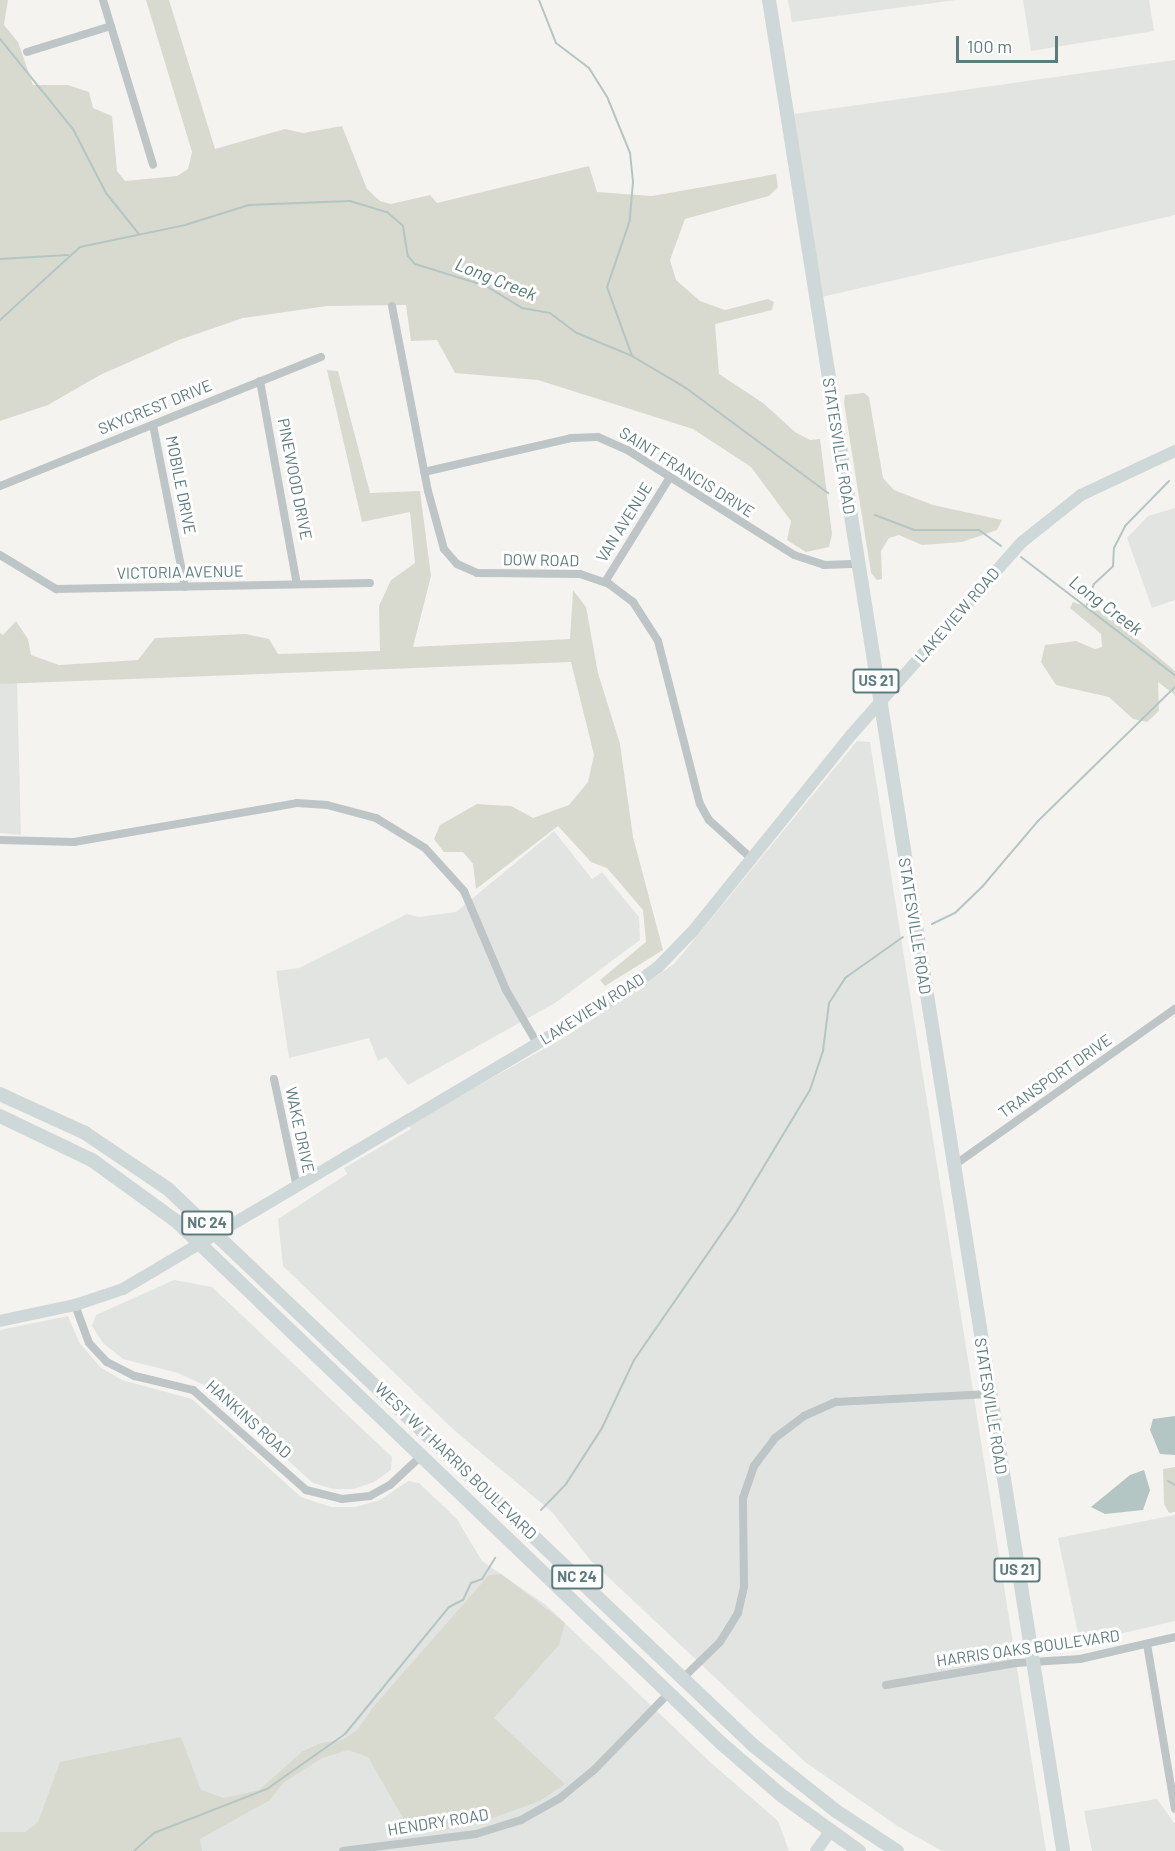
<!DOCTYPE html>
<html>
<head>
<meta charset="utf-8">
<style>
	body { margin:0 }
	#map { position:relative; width:1175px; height:1851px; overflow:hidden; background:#f5f3f0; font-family:Barlow,sans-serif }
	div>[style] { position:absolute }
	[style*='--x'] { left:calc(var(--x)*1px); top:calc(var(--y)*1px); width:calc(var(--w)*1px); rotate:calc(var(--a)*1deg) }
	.built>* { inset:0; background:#e2e4e2 }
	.green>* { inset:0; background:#d8dacf }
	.water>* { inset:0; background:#b3c6c3 }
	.stream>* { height:2px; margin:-1px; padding:0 1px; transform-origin:1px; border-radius:1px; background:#b3c6c3 }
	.minor>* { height:8px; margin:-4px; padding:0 4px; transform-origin:4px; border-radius:4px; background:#bdc5c6 }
	.secondary>* { height:12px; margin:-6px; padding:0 6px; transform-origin:6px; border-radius:6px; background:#cfd8d8 }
	.primary>* { height:14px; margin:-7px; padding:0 7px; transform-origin:7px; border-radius:7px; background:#cfd8d8 }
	span { translate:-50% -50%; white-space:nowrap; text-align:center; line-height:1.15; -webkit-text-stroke:6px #fff; paint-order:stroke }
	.shield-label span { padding:2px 4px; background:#fff; border:2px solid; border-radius:4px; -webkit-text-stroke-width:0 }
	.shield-label { font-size:15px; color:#5e7c7d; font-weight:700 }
	.street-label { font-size:16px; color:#5e7c7d }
	.water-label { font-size:18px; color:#597974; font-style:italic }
	.scale { position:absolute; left:956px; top:36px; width:102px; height:27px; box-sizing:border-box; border:3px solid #5e7c7d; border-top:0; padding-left:8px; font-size:18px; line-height:21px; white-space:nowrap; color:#5e7c7d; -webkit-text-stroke:4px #fff; paint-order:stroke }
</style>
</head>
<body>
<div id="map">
	<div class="built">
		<i style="clip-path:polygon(788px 0,956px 0,792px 22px)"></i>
		<i style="clip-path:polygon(1023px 0,1149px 0,1154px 31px,1031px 51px)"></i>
		<i style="clip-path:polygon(1175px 60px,1175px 215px,822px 297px,794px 114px)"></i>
		<i style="clip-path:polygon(1175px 508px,1175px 600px,1152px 608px,1127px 538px,1148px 516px)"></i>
		<i style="clip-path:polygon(17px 681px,21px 835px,0 833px,0 682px)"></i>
		<i style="clip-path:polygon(857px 741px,870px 742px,1046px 1851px,942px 1851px,899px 1827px,805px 1762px,591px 1561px,552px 1512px,455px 1431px,283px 1266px,278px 1219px,347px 1174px,344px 1168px,411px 1129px,408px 1125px,565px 1037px,674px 964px)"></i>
		<i style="clip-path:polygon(554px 831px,592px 879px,602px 872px,639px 917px,640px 940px,555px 1003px,408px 1085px,386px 1057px,378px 1061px,369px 1038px,289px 1058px,276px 971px,299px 968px,407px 914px,419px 917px,456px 912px)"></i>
		<i style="clip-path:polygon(174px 1280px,212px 1287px,392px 1457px,391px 1470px,374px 1482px,354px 1489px,333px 1489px,313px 1483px,204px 1385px,178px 1373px,123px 1359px,103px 1343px,92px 1326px,96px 1315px)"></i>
		<i style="clip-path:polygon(68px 1316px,79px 1342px,100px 1367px,122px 1380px,192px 1399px,301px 1497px,331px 1507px,355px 1507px,380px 1500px,408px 1481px,419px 1483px,457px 1519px,482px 1561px,546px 1605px,710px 1762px,778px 1821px,789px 1851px,0 1851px,0 1330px)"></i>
		<i style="clip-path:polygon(1175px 1515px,1175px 1621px,1080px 1643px,1058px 1538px)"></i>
		<i style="clip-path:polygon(1157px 1799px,1175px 1824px,1175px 1851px,1092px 1851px,1084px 1811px)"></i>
	</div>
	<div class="green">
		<i style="clip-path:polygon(0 0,8px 0,4px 25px,18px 42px,33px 85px,68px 85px,89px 92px,93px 108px,112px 116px,117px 171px,125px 181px,177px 176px,188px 169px,192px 152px,146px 0,169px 0,215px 149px,285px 129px,303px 133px,342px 126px,367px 189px,380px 201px,391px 204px,430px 195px,437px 203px,589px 166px,597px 192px,652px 196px,776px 174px,778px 187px,769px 196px,685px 219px,670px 260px,676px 280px,700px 301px,725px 310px,768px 299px,774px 302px,772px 310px,715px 324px,719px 374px,763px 403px,795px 432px,810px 440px,820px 439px,832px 534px,829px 547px,806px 552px,787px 540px,791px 521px,751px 467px,693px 429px,538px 380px,455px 373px,437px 340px,411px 341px,406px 305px,327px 306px,243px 318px,179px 340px,100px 375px,48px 405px,0 421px)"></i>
		<i style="clip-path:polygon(327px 370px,338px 371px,370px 493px,420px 491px,431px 576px,413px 647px,570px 639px,573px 590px,586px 607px,598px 673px,620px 744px,633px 837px,663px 950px,605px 986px,600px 980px,646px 942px,643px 910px,607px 868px,591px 862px,558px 826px,476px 889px,473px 864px,463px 852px,444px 852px,434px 839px,440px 825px,477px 804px,511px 806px,533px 818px,569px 805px,588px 782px,594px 755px,571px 662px,0 684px,0 633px,3px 635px,16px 621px,28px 639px,31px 655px,59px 665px,138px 660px,155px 638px,246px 634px,269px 639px,278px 654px,380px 651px,379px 606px,391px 580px,415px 563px,410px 512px,362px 522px)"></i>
		<i style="clip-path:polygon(864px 393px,869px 397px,883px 478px,894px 490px,933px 505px,1002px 520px,997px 530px,962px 542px,922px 545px,899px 535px,889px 538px,881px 551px,882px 579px,877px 580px,871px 573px,844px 403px,845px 395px)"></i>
		<i style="clip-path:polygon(1073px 602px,1106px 613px,1175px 671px,1175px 695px,1158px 682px,1159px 711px,1147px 722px,1133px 719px,1109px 697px,1056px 685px,1041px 662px,1045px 645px,1076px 641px,1095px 649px,1102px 647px,1101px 634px,1070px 608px)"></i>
		<i style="clip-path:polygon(1175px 1467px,1175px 1512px,1169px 1513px,1164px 1504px,1163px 1469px)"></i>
		<i style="clip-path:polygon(501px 1574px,565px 1623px,559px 1645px,494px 1718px,565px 1784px,540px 1801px,470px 1826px,412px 1834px,368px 1757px,348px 1750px,322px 1758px,283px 1783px,270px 1800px,200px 1839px,202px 1851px,0 1851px,0 1832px,25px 1832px,38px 1822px,60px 1762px,181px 1737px,201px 1790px,224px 1798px,259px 1790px,303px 1751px,321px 1743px,342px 1740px,357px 1730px,374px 1706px,489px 1575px)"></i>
	</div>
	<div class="water">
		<i style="clip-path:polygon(1175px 1416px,1175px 1455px,1160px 1454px,1150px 1430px,1153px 1419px)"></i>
		<i style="clip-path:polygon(1144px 1470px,1150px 1490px,1143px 1510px,1105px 1514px,1091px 1507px,1130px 1475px)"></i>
	</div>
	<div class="stream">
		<i style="--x:539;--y:0;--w:46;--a:68.4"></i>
		<i style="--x:556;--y:43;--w:41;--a:37.1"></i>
		<i style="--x:589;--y:68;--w:36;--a:58"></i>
		<i style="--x:608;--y:99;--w:58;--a:67.8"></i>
		<i style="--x:630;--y:153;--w:29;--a:84"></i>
		<i style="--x:633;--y:182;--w:38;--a:95"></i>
		<i style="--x:630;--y:220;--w:71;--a:108.9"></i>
		<i style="--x:607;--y:287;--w:73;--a:70.1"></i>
		<i style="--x:0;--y:39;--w:116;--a:51"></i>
		<i style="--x:73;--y:129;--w:72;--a:62.7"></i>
		<i style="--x:106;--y:193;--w:53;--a:51.2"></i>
		<i style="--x:0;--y:259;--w:68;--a:-3.4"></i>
		<i style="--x:0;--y:320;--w:108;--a:-42.4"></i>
		<i style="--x:80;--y:247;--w:107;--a:-11.8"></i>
		<i style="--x:185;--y:225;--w:67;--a:-17.4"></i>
		<i style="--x:249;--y:205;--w:101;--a:-2.3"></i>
		<i style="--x:350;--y:201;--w:39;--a:17"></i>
		<i style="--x:387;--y:212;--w:21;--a:41"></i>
		<i style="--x:403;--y:226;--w:30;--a:81"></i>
		<i style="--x:408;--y:256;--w:11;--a:49"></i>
		<i style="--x:415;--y:264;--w:74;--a:17.2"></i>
		<i style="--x:486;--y:286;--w:42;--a:31.4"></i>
		<i style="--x:522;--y:308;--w:28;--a:10"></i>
		<i style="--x:550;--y:313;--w:34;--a:37"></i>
		<i style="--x:577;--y:333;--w:60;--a:22.7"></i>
		<i style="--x:632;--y:356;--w:63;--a:30.7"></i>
		<i style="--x:686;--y:388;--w:177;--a:36.5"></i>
		<i style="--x:875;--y:515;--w:42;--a:21"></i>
		<i style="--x:914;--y:530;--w:65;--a:0"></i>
		<i style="--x:979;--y:530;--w:27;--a:36"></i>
		<i style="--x:1021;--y:557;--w:194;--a:37.5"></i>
		<i style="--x:1087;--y:605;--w:22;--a:-72"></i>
		<i style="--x:1094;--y:584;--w:26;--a:-43"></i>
		<i style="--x:1113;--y:566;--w:18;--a:-87"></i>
		<i style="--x:1114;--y:548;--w:25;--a:-63"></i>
		<i style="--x:1125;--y:526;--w:63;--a:-45.6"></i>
		<i style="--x:932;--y:924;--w:25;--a:-26"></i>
		<i style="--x:955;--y:913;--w:37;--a:-44"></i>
		<i style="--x:982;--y:887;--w:87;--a:-49.7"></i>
		<i style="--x:1038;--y:821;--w:192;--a:-44.4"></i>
		<i style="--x:1168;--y:1481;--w:8;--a:30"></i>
		<i style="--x:541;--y:1510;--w:36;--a:-46"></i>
		<i style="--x:566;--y:1484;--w:67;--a:-57.3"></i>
		<i style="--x:602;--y:1428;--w:75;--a:-64.8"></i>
		<i style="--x:634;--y:1360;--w:181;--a:-55.3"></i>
		<i style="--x:737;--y:1211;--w:141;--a:-58.9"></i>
		<i style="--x:810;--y:1090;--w:41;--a:-71.6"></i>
		<i style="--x:823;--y:1051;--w:48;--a:-82.9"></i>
		<i style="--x:829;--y:1003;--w:30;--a:-57"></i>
		<i style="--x:845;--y:978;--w:71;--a:-35.3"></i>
		<i style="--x:134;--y:1851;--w:27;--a:-42"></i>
		<i style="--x:154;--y:1833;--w:121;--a:-21.3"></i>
		<i style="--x:267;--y:1789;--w:95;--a:-35.2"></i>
		<i style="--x:345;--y:1734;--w:164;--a:-50.7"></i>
		<i style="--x:449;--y:1607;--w:16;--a:-27"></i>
		<i style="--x:463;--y:1600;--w:19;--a:-65"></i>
		<i style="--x:471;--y:1583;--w:12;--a:-20"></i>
		<i style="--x:482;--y:1579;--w:25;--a:-58"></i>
	</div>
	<div class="minor">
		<i style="--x:103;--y:0;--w:172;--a:73.1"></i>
		<i style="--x:27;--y:52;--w:88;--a:-17.2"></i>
		<i style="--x:392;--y:306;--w:188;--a:79"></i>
		<i style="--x:428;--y:491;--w:60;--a:74.6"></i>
		<i style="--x:444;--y:549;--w:20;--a:49"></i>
		<i style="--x:457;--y:564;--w:22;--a:24"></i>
		<i style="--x:477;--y:573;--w:103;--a:0.6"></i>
		<i style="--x:580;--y:574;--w:31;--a:19"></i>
		<i style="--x:609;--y:584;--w:30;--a:37"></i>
		<i style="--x:633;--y:602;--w:46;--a:57.3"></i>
		<i style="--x:658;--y:641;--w:168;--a:75.6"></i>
		<i style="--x:700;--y:804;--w:18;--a:61"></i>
		<i style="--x:709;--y:820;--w:58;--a:42.2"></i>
		<i style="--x:260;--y:381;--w:206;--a:79.7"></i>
		<i style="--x:153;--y:425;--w:165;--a:78.8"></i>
		<i style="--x:424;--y:472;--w:151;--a:-13"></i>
		<i style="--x:571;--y:438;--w:27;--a:-2"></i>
		<i style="--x:598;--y:437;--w:34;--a:24"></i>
		<i style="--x:629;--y:451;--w:195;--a:32.2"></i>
		<i style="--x:794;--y:555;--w:32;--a:18"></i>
		<i style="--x:824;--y:565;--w:34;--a:-2"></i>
		<i style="--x:0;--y:486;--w:346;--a:-21.9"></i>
		<i style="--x:0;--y:555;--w:66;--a:31.3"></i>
		<i style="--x:56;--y:589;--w:314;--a:-1.1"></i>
		<i style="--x:605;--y:582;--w:123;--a:-58.2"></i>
		<i style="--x:0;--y:840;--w:74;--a:1.5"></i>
		<i style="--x:74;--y:842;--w:226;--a:-9.9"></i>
		<i style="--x:297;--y:803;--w:30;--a:4"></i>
		<i style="--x:327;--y:805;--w:51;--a:14.9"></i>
		<i style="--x:376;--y:818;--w:57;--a:31.5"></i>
		<i style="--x:425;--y:848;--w:58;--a:47.8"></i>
		<i style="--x:464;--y:891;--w:108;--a:67"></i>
		<i style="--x:506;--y:990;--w:61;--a:59.7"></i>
		<i style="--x:274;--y:1079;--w:110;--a:78"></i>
		<i style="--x:953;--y:1166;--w:272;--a:-35.3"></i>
		<i style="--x:75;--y:1305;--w:40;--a:69.8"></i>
		<i style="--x:89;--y:1343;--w:26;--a:47"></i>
		<i style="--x:107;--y:1362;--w:31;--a:27"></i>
		<i style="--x:135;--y:1376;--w:60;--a:13.6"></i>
		<i style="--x:193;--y:1390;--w:151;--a:41.5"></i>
		<i style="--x:306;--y:1490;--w:37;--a:14"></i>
		<i style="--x:342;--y:1499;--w:28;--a:-6"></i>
		<i style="--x:370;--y:1496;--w:23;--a:-29"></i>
		<i style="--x:390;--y:1485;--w:42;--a:-43.1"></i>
		<i style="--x:1147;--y:1644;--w:167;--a:80.4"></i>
		<i style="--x:683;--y:1678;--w:52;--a:-44.2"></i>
		<i style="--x:720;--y:1642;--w:34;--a:-58"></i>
		<i style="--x:738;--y:1613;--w:28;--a:-77"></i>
		<i style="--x:744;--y:1586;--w:88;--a:-90.7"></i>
		<i style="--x:743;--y:1498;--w:34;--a:-71"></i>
		<i style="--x:754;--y:1466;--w:35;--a:-53"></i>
		<i style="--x:775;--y:1438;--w:36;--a:-37"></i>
		<i style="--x:804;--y:1416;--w:35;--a:-24"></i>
		<i style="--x:836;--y:1402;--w:153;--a:-3"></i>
		<i style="--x:886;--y:1685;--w:132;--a:-9.6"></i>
		<i style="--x:1016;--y:1663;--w:64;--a:-3.6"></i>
		<i style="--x:1080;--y:1659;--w:98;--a:-13"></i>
		<i style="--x:343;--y:1851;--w:134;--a:-7.3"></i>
		<i style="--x:476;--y:1834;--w:47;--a:-17.3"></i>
		<i style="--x:521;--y:1820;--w:45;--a:-29.4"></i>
		<i style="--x:560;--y:1798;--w:45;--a:-39.6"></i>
		<i style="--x:595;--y:1769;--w:106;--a:-45.8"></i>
	</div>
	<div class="secondary">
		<i style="--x:0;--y:1321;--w:77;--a:-12"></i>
		<i style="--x:75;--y:1305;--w:51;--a:-18.4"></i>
		<i style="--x:123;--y:1289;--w:579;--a:-30.64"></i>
		<i style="--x:621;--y:994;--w:46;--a:-36.1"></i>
		<i style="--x:658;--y:967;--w:50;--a:-45.8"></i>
		<i style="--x:693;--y:931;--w:253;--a:-51.1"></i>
		<i style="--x:852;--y:734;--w:256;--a:-48.5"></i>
		<i style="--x:1022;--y:542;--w:75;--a:-38.5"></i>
		<i style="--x:1081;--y:495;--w:104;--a:-25.1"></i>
		<i style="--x:816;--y:1851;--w:24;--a:-54"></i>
	</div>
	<div class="primary">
		<i style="--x:769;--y:0;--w:1874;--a:80.97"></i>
		<i style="--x:0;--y:1094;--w:94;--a:24.6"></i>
		<i style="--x:85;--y:1133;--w:100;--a:34"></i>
		<i style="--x:168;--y:1189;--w:808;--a:43.55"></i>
		<i style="--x:754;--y:1746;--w:105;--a:38.4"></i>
		<i style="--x:836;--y:1811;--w:73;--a:33.3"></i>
		<i style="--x:0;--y:1116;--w:102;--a:25.6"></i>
		<i style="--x:92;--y:1160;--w:104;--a:36"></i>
		<i style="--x:176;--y:1221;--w:755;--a:43.77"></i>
		<i style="--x:721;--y:1743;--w:79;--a:40.9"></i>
		<i style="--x:781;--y:1795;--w:96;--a:35.7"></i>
	</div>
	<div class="shield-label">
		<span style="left:876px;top:681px">US 21</span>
		<span style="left:207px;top:1223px">NC 24</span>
		<span style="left:1017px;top:1570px">US 21</span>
		<span style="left:577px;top:1577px">NC 24</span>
	</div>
	<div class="street-label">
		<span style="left:155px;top:407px;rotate:-22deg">SKYCREST DRIVE</span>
		<span style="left:839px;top:446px;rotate:81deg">STATESVILLE ROAD</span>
		<span style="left:687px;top:472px;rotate:32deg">SAINT FRANCIS DRIVE</span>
		<span style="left:295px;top:479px;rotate:79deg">PINEWOOD DRIVE</span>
		<span style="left:181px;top:485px;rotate:79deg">MOBILE DRIVE</span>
		<span style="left:624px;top:522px;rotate:-58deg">VAN AVENUE</span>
		<span style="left:541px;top:560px;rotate:1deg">DOW ROAD</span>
		<span style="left:180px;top:572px;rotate:-1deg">VICTORIA AVENUE</span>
		<span style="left:957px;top:615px;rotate:-49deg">LAKEVIEW ROAD</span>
		<span style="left:915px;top:926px;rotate:81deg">STATESVILLE ROAD</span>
		<span style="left:592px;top:1009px;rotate:-32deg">LAKEVIEW ROAD</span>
		<span style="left:1055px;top:1076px;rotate:-35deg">TRANSPORT DRIVE</span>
		<span style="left:300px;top:1130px;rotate:78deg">WAKE DRIVE</span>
		<span style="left:991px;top:1406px;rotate:81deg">STATESVILLE ROAD</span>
		<span style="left:249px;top:1419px;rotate:42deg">HANKINS ROAD</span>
		<span style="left:456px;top:1461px;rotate:44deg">WEST W T HARRIS BOULEVARD</span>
		<span style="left:1028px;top:1648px;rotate:-8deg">HARRIS OAKS BOULEVARD</span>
		<span style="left:438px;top:1822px;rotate:-9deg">HENDRY ROAD</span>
	</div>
	<div class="water-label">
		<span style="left:496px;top:279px;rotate:22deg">Long Creek</span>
		<span style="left:1106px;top:605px;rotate:37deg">Long Creek</span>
	</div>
	<div class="scale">100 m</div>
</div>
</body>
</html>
